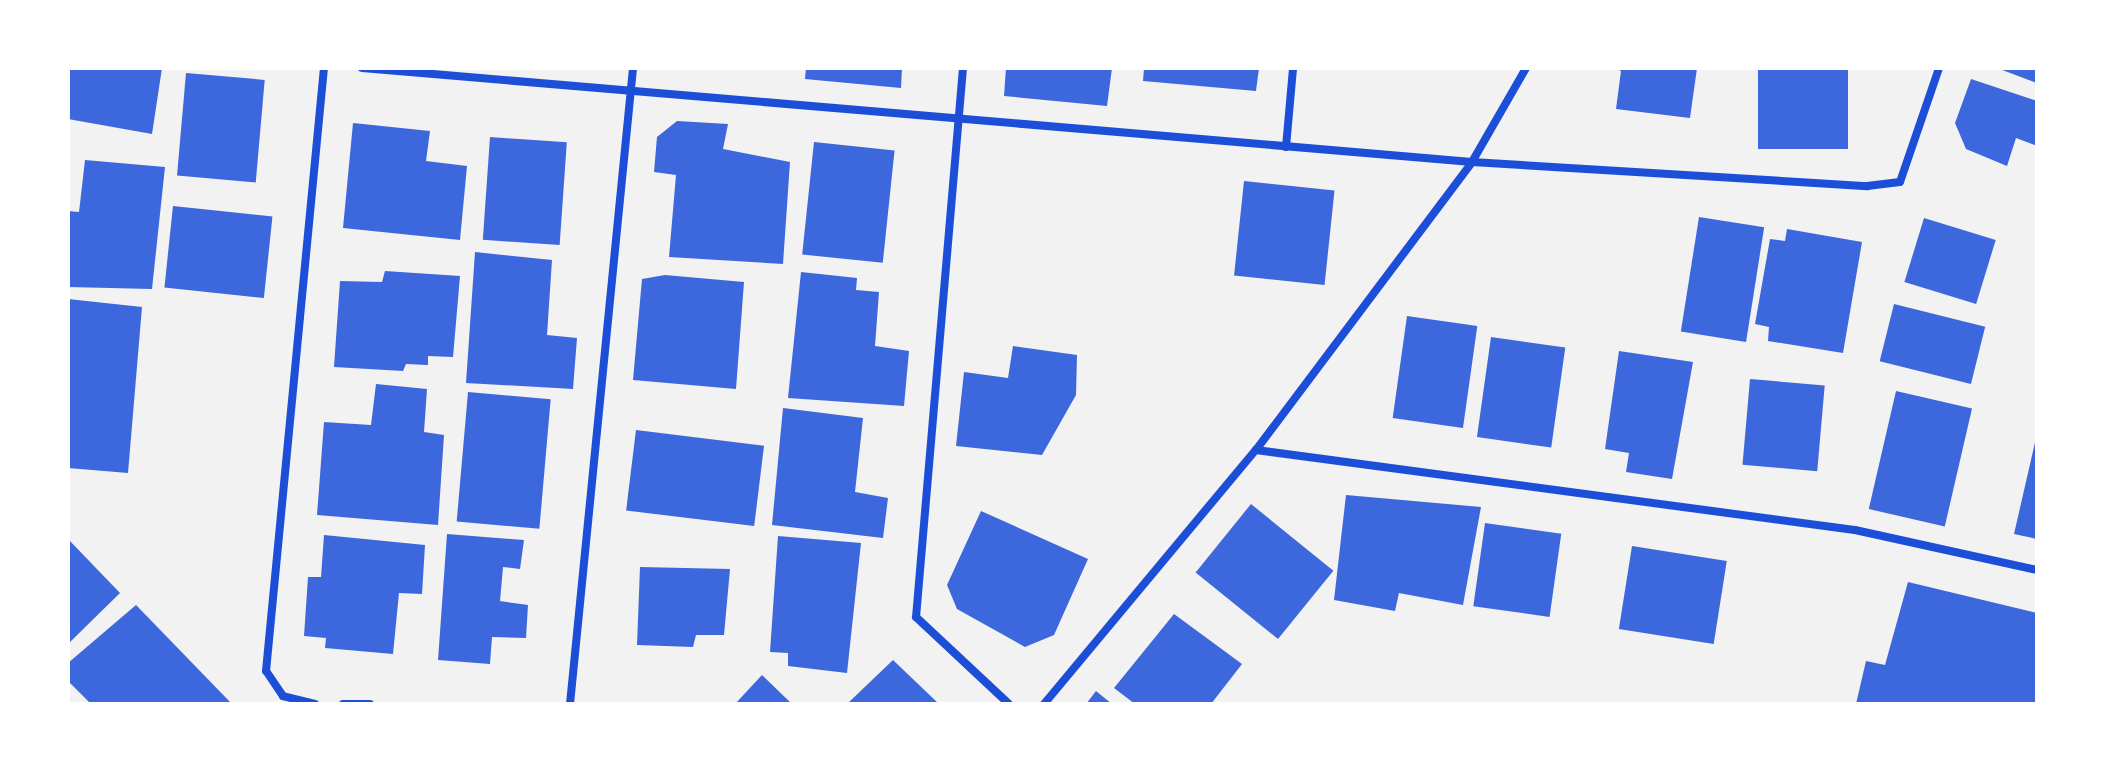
<!DOCTYPE html>
<html>
<head>
<meta charset="utf-8">
<style>
	body { margin:0 }
	#map { position:relative; width:2105px; height:772px; overflow:hidden; background:#f2f2f2; font-family:"DejaVu Sans",sans-serif }
	div>[style] { position:absolute }
	[style*='--x'] { left:calc(var(--x)*1px); top:calc(var(--y)*1px); width:calc(var(--w)*1px); rotate:calc(var(--a)*1deg) }
	.building>* { inset:0; background:#3d67dc; transform-origin:0 0 }
	.minor>* { height:8px; margin:-4px; padding:0 4px; transform-origin:4px; border-radius:4px; background:#1d4ed8 }
	span { translate:-50% -50%; white-space:nowrap; text-align:center; line-height:1.15; -webkit-text-stroke:8px #fff; paint-order:stroke }
	.frame { position:absolute; inset:0; border:70px solid #fff; pointer-events:none }
</style>
</head>
<body>
<div id="map">
	<div class="building">
		<i style="clip-path:polygon(70px 68px,162px 68px,152px 134px,68px 119px)"></i>
		<i style="clip-path:polygon(806px 68px,902px 68px,901px 88px,805px 79px)"></i>
		<i style="clip-path:polygon(1006px 68px,1112px 68px,1107px 106px,1004px 96px)"></i>
		<i style="clip-path:polygon(1144px 68px,1259px 68px,1256px 91px,1143px 81px)"></i>
		<i style="clip-path:polygon(1697px 68px,1690px 118px,1616px 109px,1621px 71px,1615px 68px)"></i>
		<i style="left:1758px;top:68px;width:90px;height:81px"></i>
		<i style="clip-path:polygon(1997px 68px,2037px 68px,2037px 83px)"></i>
		<i style="left:186px;top:73px;width:79px;height:103px;rotate:5deg"></i>
		<i style="clip-path:polygon(1971px 79px,2037px 101px,2037px 146px,2016px 138px,2007px 166px,1966px 149px,1955px 123px)"></i>
		<i style="clip-path:polygon(677px 121px,728px 124px,723px 149px,790px 162px,783px 264px,669px 257px,676px 175px,654px 172px,657px 137px)"></i>
		<i style="clip-path:polygon(353px 123px,430px 131px,426px 161px,467px 166px,460px 240px,343px 228px)"></i>
		<i style="left:490px;top:137px;width:77px;height:103px;rotate:4deg"></i>
		<i style="left:814px;top:142px;width:81px;height:113px;rotate:6deg"></i>
		<i style="clip-path:polygon(85px 160px,165px 167px,152px 289px,68px 287px,68px 211px,79px 212px)"></i>
		<i style="left:1244px;top:181px;width:91px;height:95px;rotate:6deg"></i>
		<i style="left:173px;top:206px;width:100px;height:82px;rotate:6deg"></i>
		<i style="left:1699px;top:217px;width:66px;height:116px;rotate:9deg"></i>
		<i style="left:1924px;top:218px;width:75px;height:67px;rotate:17deg"></i>
		<i style="clip-path:polygon(1787px 229px,1862px 242px,1843px 353px,1768px 341px,1769px 327px,1755px 324px,1770px 239px,1785px 241px)"></i>
		<i style="clip-path:polygon(475px 252px,552px 260px,547px 335px,577px 338px,573px 389px,466px 383px)"></i>
		<i style="clip-path:polygon(385px 271px,460px 276px,453px 357px,428px 356px,428px 365px,406px 364px,403px 371px,334px 367px,340px 281px,382px 282px)"></i>
		<i style="clip-path:polygon(801px 272px,857px 278px,856px 290px,879px 292px,875px 346px,909px 351px,904px 406px,788px 398px)"></i>
		<i style="clip-path:polygon(665px 275px,744px 282px,736px 389px,633px 380px,642px 279px)"></i>
		<i style="clip-path:polygon(68px 299px,142px 307px,128px 473px,68px 468px)"></i>
		<i style="left:1894px;top:304px;width:94px;height:59px;rotate:14deg"></i>
		<i style="left:1407px;top:316px;width:71px;height:103px;rotate:8deg"></i>
		<i style="left:1491px;top:337px;width:75px;height:101px;rotate:8deg"></i>
		<i style="clip-path:polygon(1013px 346px,1077px 355px,1076px 395px,1042px 455px,956px 446px,964px 372px,1008px 378px)"></i>
		<i style="clip-path:polygon(1619px 351px,1693px 362px,1672px 479px,1626px 472px,1629px 453px,1605px 449px)"></i>
		<i style="left:1750px;top:379px;width:75px;height:86px;rotate:5deg"></i>
		<i style="clip-path:polygon(376px 384px,427px 389px,424px 432px,444px 435px,438px 525px,317px 515px,324px 422px,371px 425px)"></i>
		<i style="left:1896px;top:391px;width:78px;height:121px;rotate:13deg"></i>
		<i style="left:468px;top:392px;width:83px;height:130px;rotate:5deg"></i>
		<i style="clip-path:polygon(783px 408px,863px 418px,855px 492px,888px 498px,883px 538px,772px 525px)"></i>
		<i style="left:636px;top:430px;width:129px;height:81px;rotate:7deg"></i>
		<i style="clip-path:polygon(2036px 438px,2037px 438px,2037px 539px,2014px 534px)"></i>
		<i style="clip-path:polygon(1346px 495px,1481px 507px,1463px 605px,1399px 593px,1395px 611px,1334px 600px)"></i>
		<i style="left:1251px;top:504px;width:106px;height:88px;rotate:39deg"></i>
		<i style="clip-path:polygon(981px 511px,1088px 559px,1054px 635px,1025px 647px,957px 609px,947px 585px)"></i>
		<i style="left:1485px;top:523px;width:77px;height:84px;rotate:8deg"></i>
		<i style="clip-path:polygon(447px 534px,524px 540px,520px 569px,503px 567px,500px 601px,528px 605px,526px 638px,492px 637px,490px 664px,438px 660px)"></i>
		<i style="clip-path:polygon(324px 535px,425px 545px,422px 594px,399px 593px,393px 654px,325px 648px,326px 638px,304px 636px,308px 577px,321px 577px)"></i>
		<i style="clip-path:polygon(778px 536px,861px 543px,847px 673px,788px 666px,788px 653px,770px 652px)"></i>
		<i style="clip-path:polygon(68px 539px,120px 593px,68px 644px)"></i>
		<i style="left:1632px;top:546px;width:96px;height:84px;rotate:9deg"></i>
		<i style="clip-path:polygon(640px 567px,730px 569px,724px 635px,696px 635px,693px 647px,637px 645px)"></i>
		<i style="clip-path:polygon(1908px 582px,2037px 613px,2037px 704px,1856px 704px,1866px 661px,1885px 665px)"></i>
		<i style="clip-path:polygon(136px 605px,232px 704px,91px 704px,68px 681px,68px 663px)"></i>
		<i style="clip-path:polygon(1174px 614px,1242px 664px,1211px 704px,1135px 704px,1114px 688px)"></i>
		<i style="clip-path:polygon(893px 660px,939px 704px,847px 704px)"></i>
		<i style="clip-path:polygon(762px 675px,792px 704px,735px 704px)"></i>
		<i style="clip-path:polygon(1096px 691px,1112px 704px,1086px 704px)"></i>
	</div>
	<div class="minor">
		<i style="--x:362;--y:68;--w:1114;--a:4.84"></i>
		<i style="--x:1472;--y:162;--w:396;--a:3.5"></i>
		<i style="--x:1867;--y:186;--w:33;--a:-7"></i>
		<i style="--x:1900;--y:182;--w:120;--a:-71.1"></i>
		<i style="--x:963;--y:68;--w:551;--a:94.89"></i>
		<i style="--x:916;--y:617;--w:127;--a:43.1"></i>
		<i style="--x:1286;--y:147;--w:79;--a:-84.9"></i>
		<i style="--x:1256;--y:450;--w:604;--a:7.61"></i>
		<i style="--x:1855;--y:530;--w:186;--a:12.4"></i>
		<i style="--x:315;--y:704;--w:33;--a:-166"></i>
		<i style="--x:283;--y:696;--w:30;--a:-124"></i>
		<i style="--x:266;--y:671;--w:606;--a:-84.51"></i>
		<i style="--x:343;--y:704;--w:27;--a:0"></i>
		<i style="--x:570;--y:704;--w:639;--a:-84.34"></i>
		<i style="--x:1044;--y:704;--w:331;--a:-50.2"></i>
		<i style="--x:1256;--y:450;--w:360;--a:-53.1"></i>
		<i style="--x:1472;--y:162;--w:108;--a:-60.1"></i>
	</div>
	<div class="frame"></div>
</div>
</body>
</html>
